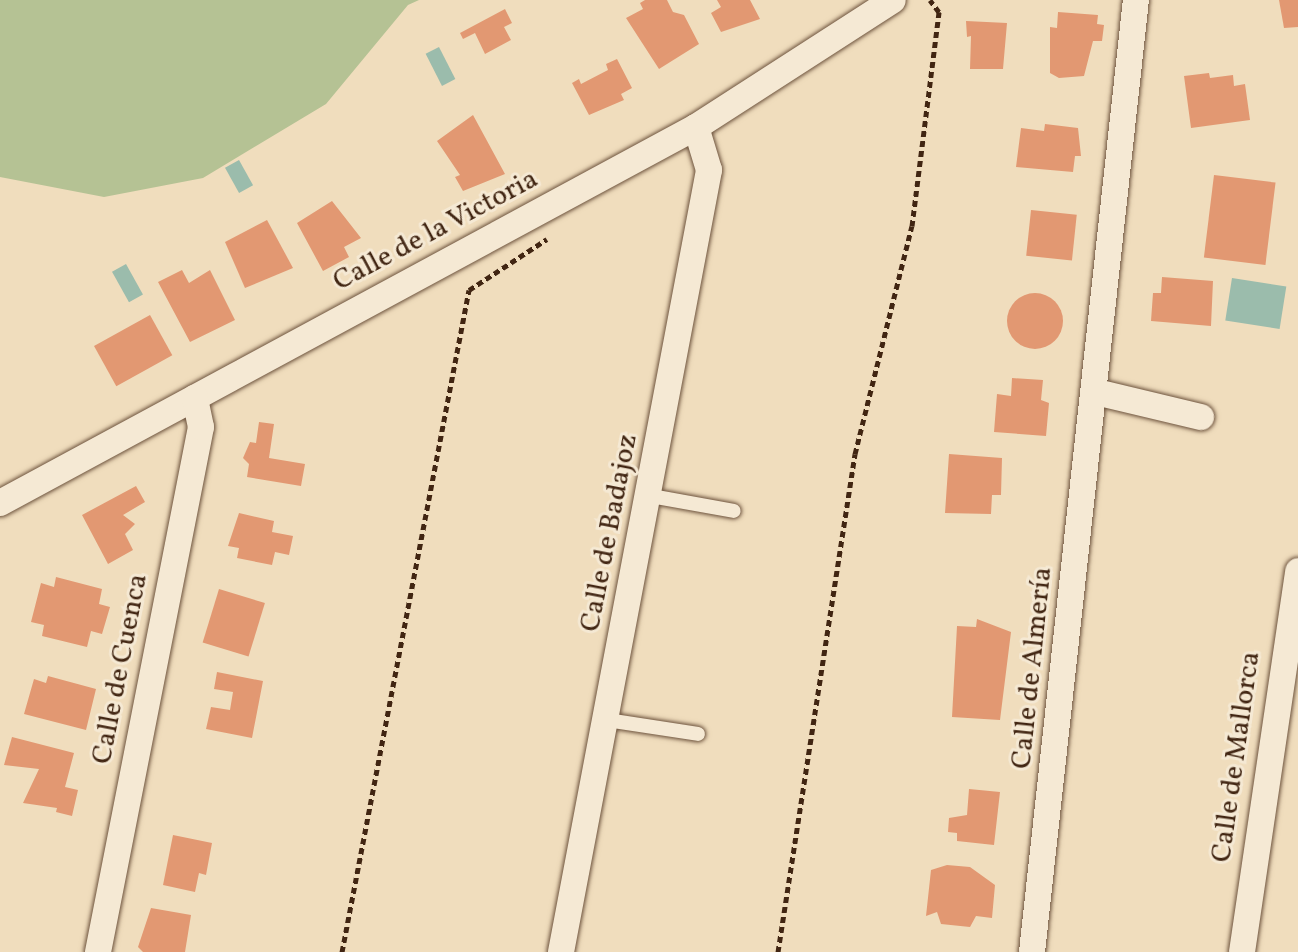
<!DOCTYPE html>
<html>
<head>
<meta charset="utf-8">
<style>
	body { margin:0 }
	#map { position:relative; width:1298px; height:952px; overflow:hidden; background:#f0ddbd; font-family:Vollkorn,serif }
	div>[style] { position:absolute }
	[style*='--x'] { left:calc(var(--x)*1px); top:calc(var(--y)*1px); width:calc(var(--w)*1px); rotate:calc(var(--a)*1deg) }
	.green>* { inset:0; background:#b5c294 }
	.water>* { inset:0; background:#9bbcac; transform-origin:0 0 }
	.building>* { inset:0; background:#e29872; transform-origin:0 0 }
	.round { border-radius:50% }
	.path>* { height:5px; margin-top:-2.5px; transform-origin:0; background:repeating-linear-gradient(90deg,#412512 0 6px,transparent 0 10px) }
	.roads { filter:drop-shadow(0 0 2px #6d533d) drop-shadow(0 0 2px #6d533d) }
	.service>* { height:14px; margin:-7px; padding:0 7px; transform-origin:7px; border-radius:7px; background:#f5e9d4 }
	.minor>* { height:26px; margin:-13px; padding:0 13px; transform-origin:13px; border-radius:13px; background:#f5e9d4 }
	span { translate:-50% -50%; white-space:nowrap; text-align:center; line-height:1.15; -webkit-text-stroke:6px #f5e9d4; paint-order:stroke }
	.street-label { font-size:28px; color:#412512 }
</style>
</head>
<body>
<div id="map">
	<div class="green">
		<i style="clip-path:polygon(0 0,419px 0,408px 5px,326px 104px,203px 178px,104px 197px,0 177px)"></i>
	</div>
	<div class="water">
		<i style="left:439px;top:47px;width:36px;height:15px;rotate:63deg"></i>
		<i style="left:239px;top:160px;width:29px;height:16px;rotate:61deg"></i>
		<i style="left:126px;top:264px;width:35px;height:16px;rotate:61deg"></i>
		<i style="left:1232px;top:278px;width:55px;height:43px;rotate:9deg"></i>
	</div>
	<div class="building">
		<i style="clip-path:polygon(645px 0,667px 0,673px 12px,684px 15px,699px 44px,659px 69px,626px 18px,643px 9px,640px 3px)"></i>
		<i style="clip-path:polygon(717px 0,750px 0,760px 19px,721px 32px,711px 13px,721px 7px)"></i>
		<i style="clip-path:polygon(1279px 0,1298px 0,1298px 27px,1284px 28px)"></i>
		<i style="clip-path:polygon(505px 9px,512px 23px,504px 27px,511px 40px,485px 54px,475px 33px,463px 39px,460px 33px)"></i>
		<i style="clip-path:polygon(1058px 12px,1098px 15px,1097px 24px,1104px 25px,1102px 41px,1093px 41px,1084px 76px,1059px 78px,1050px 73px,1050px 27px,1057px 28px)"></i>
		<i style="clip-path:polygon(966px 21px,1007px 23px,1003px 69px,970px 69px,971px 36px,967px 37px)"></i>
		<i style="clip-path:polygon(617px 59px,632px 88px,621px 94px,624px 100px,589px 115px,572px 83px,579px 79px,581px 84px,608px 70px,606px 64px)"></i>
		<i style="clip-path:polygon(1209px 73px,1210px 78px,1233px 75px,1234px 86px,1245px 84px,1250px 120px,1191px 128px,1184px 76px)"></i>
		<i style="clip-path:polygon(473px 115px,505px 174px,463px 191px,455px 177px,460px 175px,437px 141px)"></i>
		<i style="clip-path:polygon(1045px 124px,1078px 128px,1081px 156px,1075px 156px,1073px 172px,1016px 167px,1021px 128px,1044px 131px)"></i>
		<i style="left:1214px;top:175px;width:62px;height:83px;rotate:7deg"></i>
		<i style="clip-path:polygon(332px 201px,361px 238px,344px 247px,349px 257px,323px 271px,297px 223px)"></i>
		<i style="left:1031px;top:210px;width:46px;height:46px;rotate:6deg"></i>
		<i style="clip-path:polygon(267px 220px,293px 268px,245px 288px,225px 242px)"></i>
		<i style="clip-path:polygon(182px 270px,189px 283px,210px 270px,235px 320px,190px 342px,158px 282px)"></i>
		<i style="clip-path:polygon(1162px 277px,1213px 281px,1211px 326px,1151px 321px,1153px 293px,1161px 293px)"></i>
		<i class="round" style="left:1007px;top:293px;width:56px;height:56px"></i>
		<i style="left:150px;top:315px;width:46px;height:64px;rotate:61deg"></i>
		<i style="clip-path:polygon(1012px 378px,1043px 380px,1041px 400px,1049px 403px,1046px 436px,994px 432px,997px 394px,1011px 396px)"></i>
		<i style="clip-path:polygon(259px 422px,274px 424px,269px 458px,305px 464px,301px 486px,247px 477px,249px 464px,243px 458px,250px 442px,256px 443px)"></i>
		<i style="clip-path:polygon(949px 454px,1002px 458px,1001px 495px,992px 495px,991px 514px,945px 513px)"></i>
		<i style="clip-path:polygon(136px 486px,145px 502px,123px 515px,135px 524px,125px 534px,133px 550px,108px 564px,82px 515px)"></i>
		<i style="clip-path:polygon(239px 513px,274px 521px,272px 532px,293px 536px,289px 555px,275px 552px,272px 565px,237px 558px,239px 548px,228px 546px)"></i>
		<i style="clip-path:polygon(56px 577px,102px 589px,99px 604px,110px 607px,102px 634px,91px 631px,87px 647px,42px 636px,44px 625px,31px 622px,41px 583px,54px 587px)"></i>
		<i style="left:219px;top:589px;width:48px;height:56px;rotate:17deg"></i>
		<i style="clip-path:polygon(977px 619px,1011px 632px,1000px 720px,952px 717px,957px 626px,976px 627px)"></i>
		<i style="clip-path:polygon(217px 672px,263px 681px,252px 738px,206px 729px,211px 707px,230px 710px,233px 692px,214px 689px)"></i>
		<i style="clip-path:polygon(48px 676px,96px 689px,86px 730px,24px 714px,34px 679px,46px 683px)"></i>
		<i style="clip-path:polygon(12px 737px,74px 753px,65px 787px,78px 790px,72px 816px,56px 812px,57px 808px,23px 803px,39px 769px,4px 765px)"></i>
		<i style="clip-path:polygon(969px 789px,1000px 792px,994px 845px,957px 841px,957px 833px,948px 832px,949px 818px,967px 815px)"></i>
		<i style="clip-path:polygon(173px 835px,212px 843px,206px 875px,199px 873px,195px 892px,163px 885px)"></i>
		<i style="clip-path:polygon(947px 865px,970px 867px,995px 885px,992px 918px,976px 916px,970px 927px,941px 924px,937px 912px,926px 916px,931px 870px)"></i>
		<i style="clip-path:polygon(151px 908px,191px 915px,185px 952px,143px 952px,138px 947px)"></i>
	</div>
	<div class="path">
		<i style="--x:342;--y:952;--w:674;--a:-79.14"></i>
		<i style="--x:469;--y:290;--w:93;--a:-33.2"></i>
		<i style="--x:778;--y:952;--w:504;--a:-81.21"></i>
		<i style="--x:855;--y:454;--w:235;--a:-76"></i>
		<i style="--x:912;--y:226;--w:216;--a:-82.8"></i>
		<i style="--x:939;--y:12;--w:15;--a:-127"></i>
	</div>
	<div class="roads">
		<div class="service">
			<i style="--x:651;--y:496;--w:84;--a:10.2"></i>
			<i style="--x:607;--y:720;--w:92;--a:8.7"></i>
		</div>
		<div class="minor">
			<i style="--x:1096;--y:392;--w:108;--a:13.4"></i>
			<i style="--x:0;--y:503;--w:791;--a:-28.38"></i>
			<i style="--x:696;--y:127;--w:234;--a:-32.8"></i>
			<i style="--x:98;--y:952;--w:535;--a:-78.9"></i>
			<i style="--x:201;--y:427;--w:30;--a:-102"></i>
			<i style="--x:561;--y:952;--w:796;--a:-79.28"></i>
			<i style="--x:709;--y:170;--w:45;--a:-106.8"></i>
			<i style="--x:1032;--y:952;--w:958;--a:-83.77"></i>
			<i style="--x:1242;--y:952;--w:385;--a:-81.6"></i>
		</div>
	</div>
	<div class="street-label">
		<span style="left:436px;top:231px;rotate:-28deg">Calle de la Victoria</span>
		<span style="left:610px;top:533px;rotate:-79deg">Calle de Badajoz</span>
		<span style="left:1033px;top:668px;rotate:-84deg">Calle de Almería</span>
		<span style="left:121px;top:669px;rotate:-79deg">Calle de Cuenca</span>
		<span style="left:1237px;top:757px;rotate:-82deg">Calle de Mallorca</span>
	</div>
</div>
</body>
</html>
